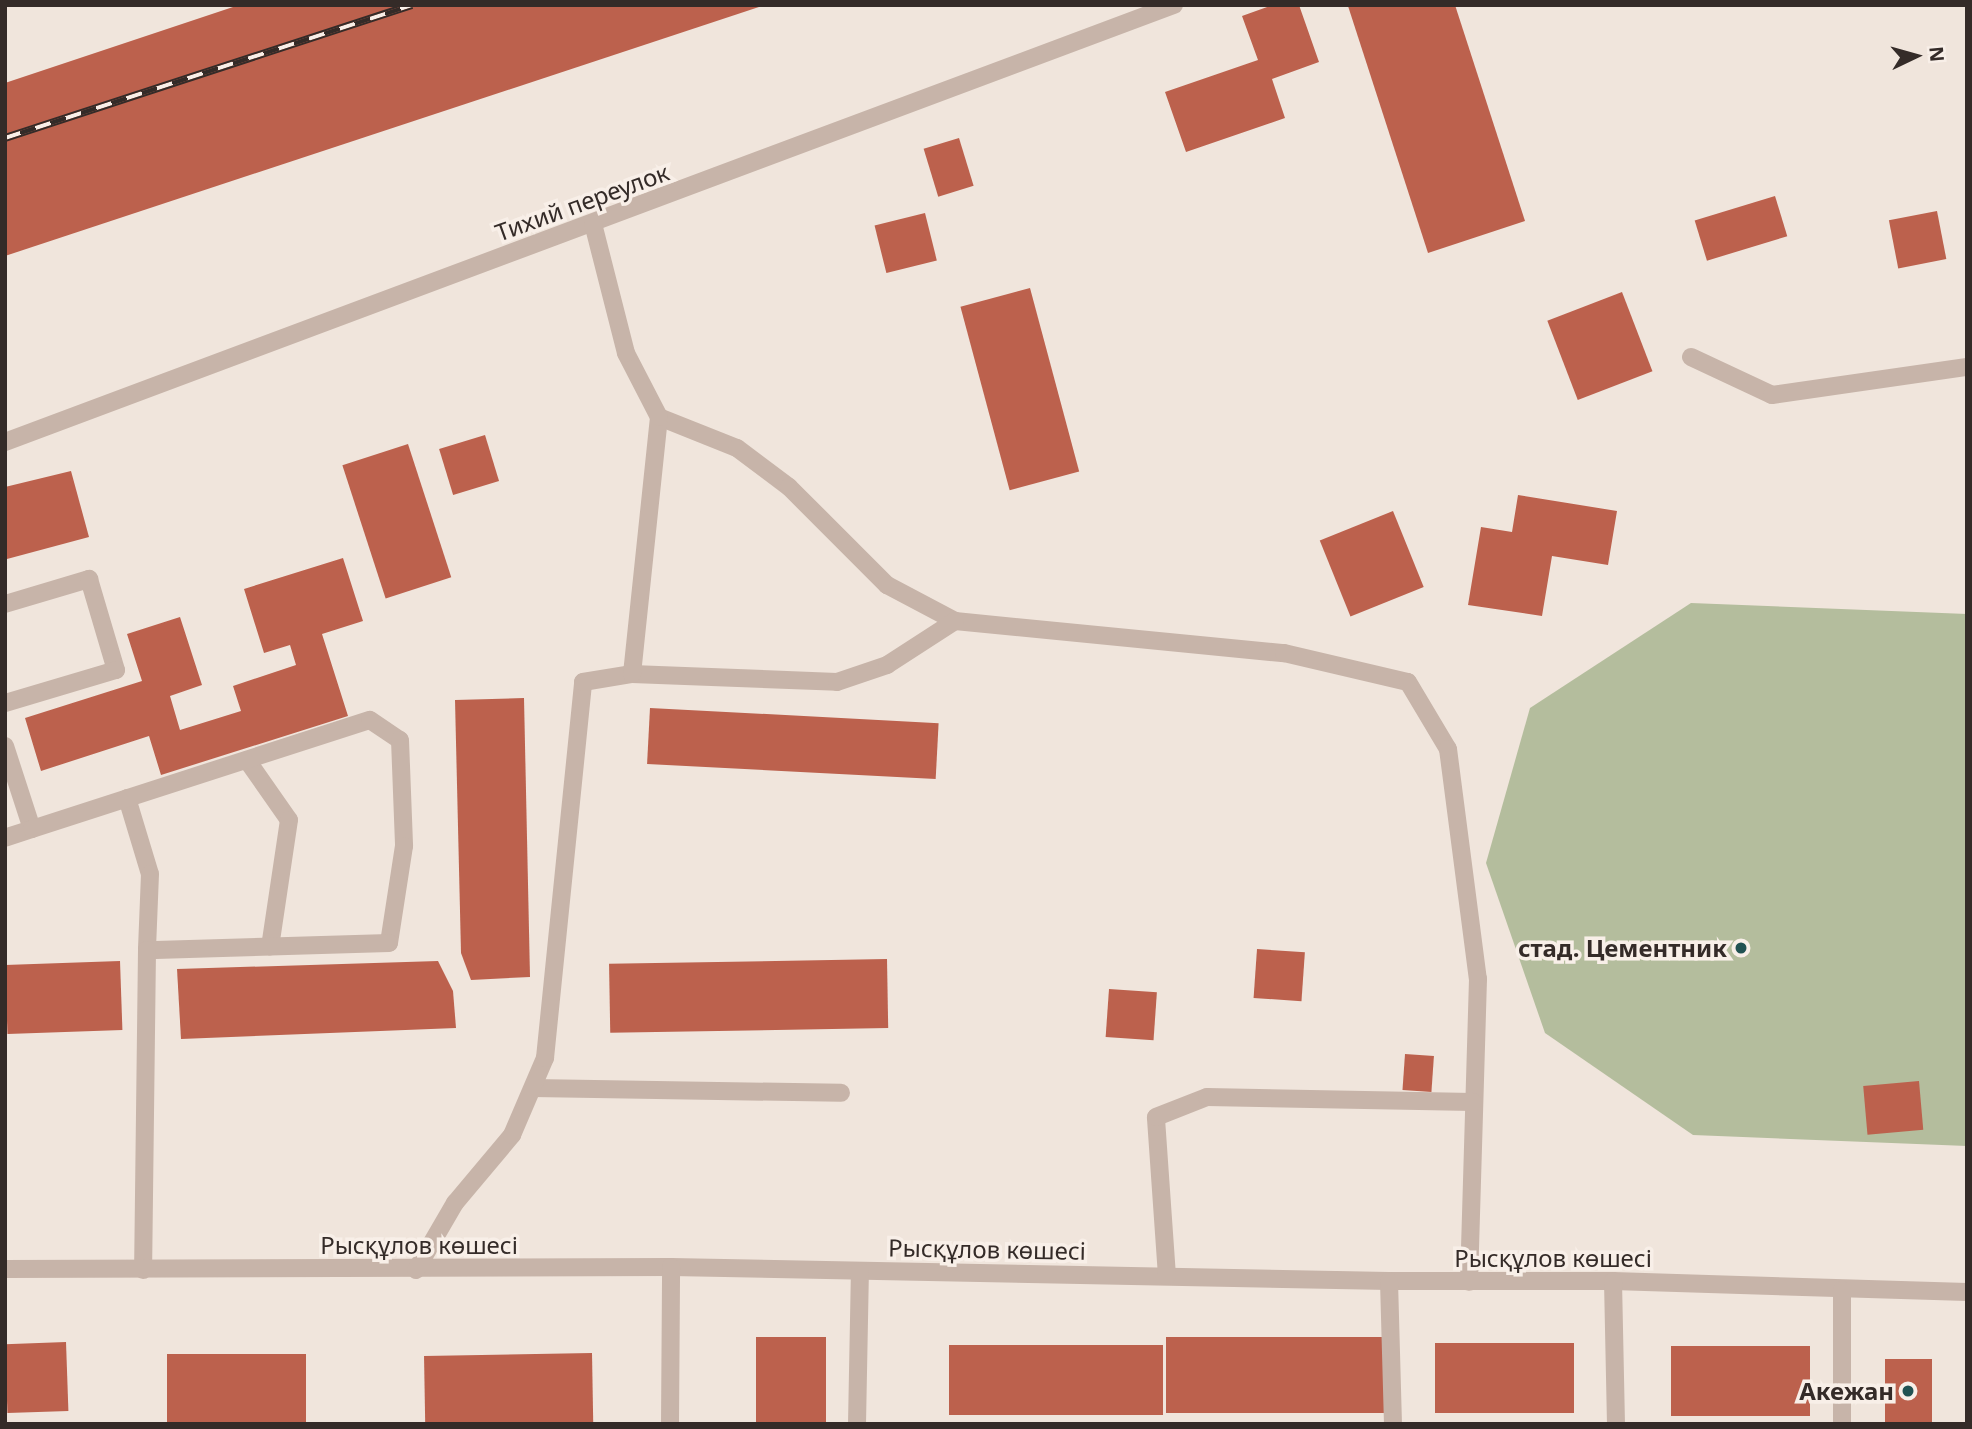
<!DOCTYPE html>
<html>
<head>
<meta charset="utf-8">
<style>
	body { margin:0 }
	#map { position:relative; width:1972px; height:1429px; overflow:hidden; background:#f0e5dc; font-family:"Noto Sans",sans-serif }
	div>[style] { position:absolute }
	[style*='--x'] { left:calc(var(--x)*1px); top:calc(var(--y)*1px); width:calc(var(--w)*1px); rotate:calc(var(--a)*1deg) }
	.green>* { inset:0; background:#b4bd9d }
	.building>* { inset:0; background:#bc614d; transform-origin:0 0 }
	.minor>* { height:18px; margin:-9px; padding:0 9px; transform-origin:9px; border-radius:9px; background:#c7b4a9 }
	.rail>* { height:8px; margin-top:-4px; transform-origin:0; background:repeating-linear-gradient(90deg,#f8efe8 0 16px,#342b28 0 32px); box-sizing:border-box; border-block:2px solid #342b28 }
	.dots>* { width:19px; height:19px; translate:-50% -50%; box-sizing:border-box; border:4px solid #f8efe8; border-radius:50% }
	span { translate:-50% -50%; white-space:nowrap; text-align:center; line-height:1.15; -webkit-text-stroke:7px #f8efe8; paint-order:stroke }
	.street-label { font-size:24px; color:#342b28 }
	.poi-label { font-size:24px; color:#342b28; font-weight:700 }
	.right { translate:-100% -50%; text-align:right }
	.frame { position:absolute; inset:0; border:7px solid #342b28; pointer-events:none }
	.north { position:absolute; left:1881px; top:21px; width:70px; height:70px; -webkit-text-stroke:5px #f8efe8; paint-order:stroke; rotate:85deg; font-size:19px; font-weight:700; line-height:28px; text-align:center; color:#342b28 }
	.north::after { content:''; display:block; margin:auto; width:24px; height:32px; background:#342b28; clip-path:polygon(50% 0,100% 100%,50% 72%,0 100%) }
</style>
</head>
<body>
<div id="map">
	<div class="green">
		<i style="clip-path:polygon(1691px 603px,1967px 614px,1967px 1146px,1693px 1135px,1545px 1033px,1486px 863px,1530px 708px)"></i>
	</div>
	<div class="building">
		<i style="clip-path:polygon(239px 5px,762px 5px,762px 6px,5px 256px,5px 83px)"></i>
		<i style="clip-path:polygon(1273px 5px,1299px 5px,1319px 62px,1272px 79px,1285px 118px,1186px 152px,1165px 92px,1258px 60px,1242px 16px)"></i>
		<i style="clip-path:polygon(1351px 5px,1455px 5px,1525px 221px,1428px 253px,1348px 6px)"></i>
		<i style="left:959px;top:138px;width:50px;height:37px;rotate:73deg"></i>
		<i style="left:1775px;top:196px;width:42px;height:84px;rotate:73deg"></i>
		<i style="left:1937px;top:211px;width:49px;height:49px;rotate:79deg"></i>
		<i style="left:925px;top:213px;width:49px;height:52px;rotate:76deg"></i>
		<i style="left:1030px;top:288px;width:190px;height:72px;rotate:75deg"></i>
		<i style="left:1622px;top:292px;width:85px;height:80px;rotate:69deg"></i>
		<i style="left:485px;top:435px;width:48px;height:48px;rotate:73deg"></i>
		<i style="left:408px;top:444px;width:140px;height:69px;rotate:72deg"></i>
		<i style="clip-path:polygon(71px 471px,89px 537px,7px 559px,5px 487px)"></i>
		<i style="clip-path:polygon(1518px 495px,1617px 511px,1608px 565px,1552px 556px,1542px 616px,1468px 605px,1481px 527px,1512px 532px)"></i>
		<i style="left:1393px;top:511px;width:82px;height:79px;rotate:68deg"></i>
		<i style="clip-path:polygon(343px 558px,363px 621px,322px 634px,348px 716px,161px 775px,149px 736px,41px 771px,25px 718px,142px 681px,127px 634px,180px 617px,202px 685px,170px 696px,180px 730px,241px 711px,233px 686px,296px 665px,290px 645px,264px 653px,244px 589px)"></i>
		<i style="clip-path:polygon(524px 698px,530px 977px,471px 980px,461px 953px,455px 700px)"></i>
		<i style="left:650px;top:708px;width:289px;height:56px;rotate:3deg"></i>
		<i style="left:1257px;top:949px;width:48px;height:49px;rotate:4deg"></i>
		<i style="left:887px;top:959px;width:69px;height:278px;rotate:89deg"></i>
		<i style="left:120px;top:961px;width:69px;height:115px;rotate:88deg"></i>
		<i style="clip-path:polygon(438px 961px,453px 991px,456px 1028px,181px 1039px,177px 969px)"></i>
		<i style="left:1109px;top:989px;width:48px;height:48px;rotate:4deg"></i>
		<i style="left:1405px;top:1054px;width:29px;height:36px;rotate:4deg"></i>
		<i style="left:1919px;top:1081px;width:49px;height:56px;rotate:85deg"></i>
		<i style="left:756px;top:1337px;width:70px;height:87px"></i>
		<i style="left:1166px;top:1337px;width:222px;height:76px"></i>
		<i style="left:66px;top:1342px;width:69px;height:61px;rotate:88deg"></i>
		<i style="left:1435px;top:1343px;width:139px;height:70px"></i>
		<i style="left:949px;top:1345px;width:214px;height:70px"></i>
		<i style="left:1810px;top:1346px;width:70px;height:139px;rotate:90deg"></i>
		<i style="left:592px;top:1353px;width:71px;height:168px;rotate:89deg"></i>
		<i style="left:167px;top:1354px;width:139px;height:70px"></i>
		<i style="left:1885px;top:1359px;width:47px;height:65px"></i>
	</div>
	<div class="minor">
		<i style="--x:1691;--y:357;--w:89;--a:25.1"></i>
		<i style="--x:1772;--y:395;--w:197;--a:-8.2"></i>
		<i style="--x:659;--y:417;--w:84;--a:21.7"></i>
		<i style="--x:737;--y:448;--w:65;--a:36.9"></i>
		<i style="--x:789;--y:487;--w:139;--a:45"></i>
		<i style="--x:887;--y:585;--w:77;--a:27.9"></i>
		<i style="--x:955;--y:621;--w:331;--a:5.6"></i>
		<i style="--x:1284;--y:653;--w:127;--a:13.2"></i>
		<i style="--x:1408;--y:682;--w:78;--a:59.2"></i>
		<i style="--x:1448;--y:749;--w:232;--a:82.6"></i>
		<i style="--x:1478;--y:979;--w:303;--a:91.7"></i>
		<i style="--x:5;--y:442;--w:1248;--a:-20.5"></i>
		<i style="--x:5;--y:604;--w:88;--a:-16.6"></i>
		<i style="--x:89;--y:579;--w:95;--a:73.5"></i>
		<i style="--x:116;--y:670;--w:116;--a:163.4"></i>
		<i style="--x:632;--y:674;--w:205;--a:2.2"></i>
		<i style="--x:837;--y:682;--w:53;--a:-18.8"></i>
		<i style="--x:887;--y:665;--w:81;--a:-32.9"></i>
		<i style="--x:5;--y:746;--w:87;--a:72"></i>
		<i style="--x:32;--y:829;--w:28;--a:162"></i>
		<i style="--x:247;--y:760;--w:73;--a:55"></i>
		<i style="--x:289;--y:820;--w:128;--a:98.5"></i>
		<i style="--x:127;--y:798;--w:79;--a:73.2"></i>
		<i style="--x:150;--y:874;--w:76;--a:92.3"></i>
		<i style="--x:32;--y:829;--w:355;--a:-17.9"></i>
		<i style="--x:370;--y:720;--w:36;--a:34"></i>
		<i style="--x:400;--y:740;--w:106;--a:87.8"></i>
		<i style="--x:404;--y:846;--w:98;--a:98.8"></i>
		<i style="--x:389;--y:943;--w:242;--a:178.3"></i>
		<i style="--x:147;--y:950;--w:320;--a:90.7"></i>
		<i style="--x:533;--y:1088;--w:308;--a:0.9"></i>
		<i style="--x:5;--y:1269;--w:666;--a:-0.17"></i>
		<i style="--x:671;--y:1267;--w:718;--a:1.12"></i>
		<i style="--x:1389;--y:1281;--w:224;--a:0"></i>
		<i style="--x:1613;--y:1281;--w:354;--a:1.8"></i>
		<i style="--x:416;--y:1270;--w:78;--a:-59.8"></i>
		<i style="--x:455;--y:1203;--w:89;--a:-50"></i>
		<i style="--x:512;--y:1135;--w:84;--a:-66.8"></i>
		<i style="--x:545;--y:1058;--w:378;--a:-84.2"></i>
		<i style="--x:583;--y:682;--w:50;--a:-9.3"></i>
		<i style="--x:632;--y:674;--w:258;--a:-84"></i>
		<i style="--x:659;--y:417;--w:72;--a:-117.3"></i>
		<i style="--x:626;--y:353;--w:133;--a:-104.3"></i>
		<i style="--x:1167;--y:1276;--w:159;--a:-94"></i>
		<i style="--x:1156;--y:1117;--w:55;--a:-21.4"></i>
		<i style="--x:1207;--y:1097;--w:266;--a:1.1"></i>
		<i style="--x:1389;--y:1281;--w:143;--a:88.4"></i>
		<i style="--x:1613;--y:1281;--w:143;--a:88.8"></i>
		<i style="--x:1842;--y:1290;--w:134;--a:90"></i>
		<i style="--x:670;--y:1424;--w:157;--a:-89.6"></i>
		<i style="--x:857;--y:1424;--w:153;--a:-88.9"></i>
	</div>
	<div class="rail">
		<i style="--x:5;--y:138;--w:428;--a:-18.1"></i>
	</div>
	<div class="dots">
		<i style="left:1741px;top:948px;background:#215252"></i>
		<i style="left:1908px;top:1391px;background:#215252"></i>
	</div>
	<div class="street-label">
		<span style="left:582px;top:202px;rotate:-20deg">Тихий переулок</span>
		<span style="left:419px;top:1245px">Рысқұлов көшесі</span>
		<span style="left:987px;top:1249px;rotate:1deg">Рысқұлов көшесі</span>
		<span style="left:1553px;top:1258px">Рысқұлов көшесі</span>
	</div>
	<div class="poi-label">
		<span class="right" style="left:1727px;top:948px">стад. Цементник</span>
		<span class="right" style="left:1894px;top:1391px">Акежан</span>
	</div>
	<div class="frame"></div>
	<div class="north">N</div>
</div>
</body>
</html>
